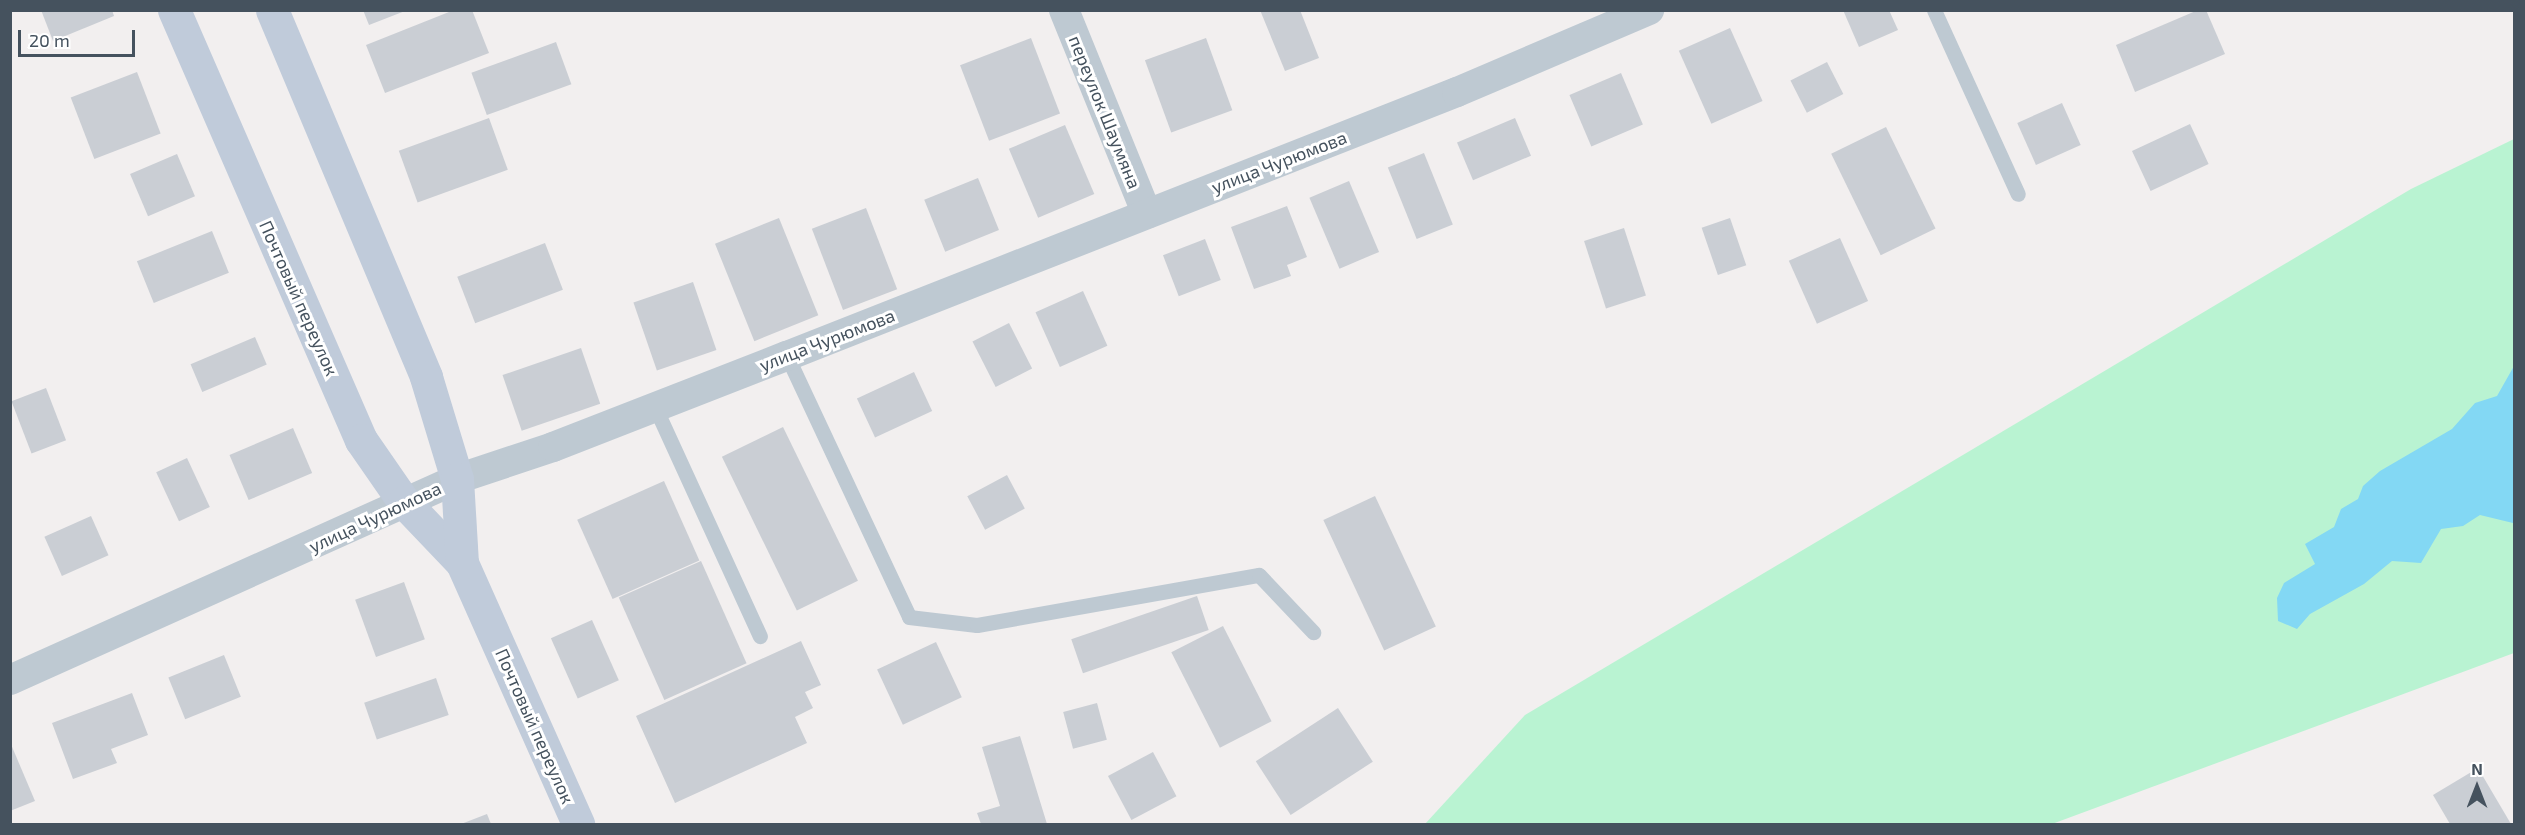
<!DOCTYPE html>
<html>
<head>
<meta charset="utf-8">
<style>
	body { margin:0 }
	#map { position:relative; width:2525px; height:835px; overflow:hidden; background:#f2efef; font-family:"Exo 2",sans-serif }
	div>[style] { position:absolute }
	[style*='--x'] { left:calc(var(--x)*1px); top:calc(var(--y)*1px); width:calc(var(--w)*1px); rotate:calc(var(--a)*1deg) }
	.green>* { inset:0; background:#b9f3d2 }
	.water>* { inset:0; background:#83d8f4 }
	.building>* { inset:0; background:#caced4; transform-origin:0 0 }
	.lane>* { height:15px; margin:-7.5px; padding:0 7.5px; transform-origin:7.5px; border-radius:7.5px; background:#bec9d2 }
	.street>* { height:30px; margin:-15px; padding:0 15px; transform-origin:15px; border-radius:15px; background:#bec9d2 }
	.secondary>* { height:33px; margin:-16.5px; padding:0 16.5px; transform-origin:16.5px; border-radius:16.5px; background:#c0cbda }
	span { translate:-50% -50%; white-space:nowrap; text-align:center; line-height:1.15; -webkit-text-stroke:6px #fff; paint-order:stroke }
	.street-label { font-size:18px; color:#45525e }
	.frame { position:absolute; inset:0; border:12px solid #45525e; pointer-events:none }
	.north { position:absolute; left:2447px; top:757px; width:60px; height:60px; -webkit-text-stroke:4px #fff; paint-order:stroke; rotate:0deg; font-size:16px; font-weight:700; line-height:24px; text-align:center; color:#45525e }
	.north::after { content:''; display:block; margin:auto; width:21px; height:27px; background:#45525e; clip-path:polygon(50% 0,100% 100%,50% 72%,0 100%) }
	.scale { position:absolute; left:18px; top:30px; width:117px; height:27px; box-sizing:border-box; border:3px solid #45525e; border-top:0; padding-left:8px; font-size:18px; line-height:21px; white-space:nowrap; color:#45525e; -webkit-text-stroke:4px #fff; paint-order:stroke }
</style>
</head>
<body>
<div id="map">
	<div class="green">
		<i style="clip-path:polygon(2514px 139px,2514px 653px,2052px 824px,1425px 824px,1525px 715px,2411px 189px)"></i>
	</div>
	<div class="water">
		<i style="clip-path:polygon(2514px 366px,2513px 523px,2480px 515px,2463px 526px,2441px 529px,2421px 563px,2392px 561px,2364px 584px,2310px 614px,2297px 629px,2278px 621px,2277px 598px,2284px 583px,2315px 564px,2305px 544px,2334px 527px,2341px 509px,2358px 499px,2363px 486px,2380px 471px,2452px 429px,2475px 403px,2497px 396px)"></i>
	</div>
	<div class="building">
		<i style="clip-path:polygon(41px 10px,112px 10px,114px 16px,53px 41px)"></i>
		<i style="clip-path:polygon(363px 10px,405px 10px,405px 11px,369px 25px)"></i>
		<i style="clip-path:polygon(454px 10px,472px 10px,489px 53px,385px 93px,366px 45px)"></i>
		<i style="clip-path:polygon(1260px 10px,1300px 10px,1319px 58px,1285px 71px)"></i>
		<i style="clip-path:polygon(1843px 10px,1889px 10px,1898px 30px,1859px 47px)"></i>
		<i style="clip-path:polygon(2198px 10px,2206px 10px,2225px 54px,2135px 92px,2116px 45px)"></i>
		<i style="left:1730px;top:28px;width:80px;height:56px;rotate:66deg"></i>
		<i style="left:1031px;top:38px;width:81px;height:76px;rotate:69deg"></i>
		<i style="left:1206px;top:38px;width:77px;height:65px;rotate:70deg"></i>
		<i style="left:556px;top:42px;width:45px;height:90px;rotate:70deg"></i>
		<i style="left:1827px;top:62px;width:36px;height:41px;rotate:63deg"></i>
		<i style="left:137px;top:72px;width:66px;height:71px;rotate:69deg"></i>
		<i style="left:1621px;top:73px;width:56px;height:56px;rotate:67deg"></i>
		<i style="left:2062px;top:103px;width:46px;height:49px;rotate:66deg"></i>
		<i style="left:489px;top:118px;width:55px;height:96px;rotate:70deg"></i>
		<i style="left:1515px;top:118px;width:41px;height:63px;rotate:67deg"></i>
		<i style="left:2190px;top:124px;width:44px;height:64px;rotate:65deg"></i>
		<i style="left:1065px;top:125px;width:75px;height:61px;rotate:67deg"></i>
		<i style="left:1886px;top:127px;width:113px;height:61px;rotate:64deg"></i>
		<i style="left:1424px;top:153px;width:77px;height:39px;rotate:68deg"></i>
		<i style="left:177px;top:154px;width:46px;height:51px;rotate:67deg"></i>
		<i style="left:978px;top:178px;width:56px;height:58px;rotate:68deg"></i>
		<i style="left:1349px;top:181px;width:77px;height:43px;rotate:67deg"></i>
		<i style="clip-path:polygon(1287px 206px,1307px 257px,1287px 265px,1291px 276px,1254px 289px,1231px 227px)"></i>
		<i style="left:866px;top:208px;width:87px;height:58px;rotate:69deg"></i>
		<i style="left:779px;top:218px;width:105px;height:69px;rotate:68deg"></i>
		<i style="left:1730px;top:218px;width:50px;height:30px;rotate:71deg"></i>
		<i style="left:1624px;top:228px;width:71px;height:42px;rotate:72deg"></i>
		<i style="left:212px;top:231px;width:45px;height:81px;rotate:68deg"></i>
		<i style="left:1840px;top:238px;width:69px;height:56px;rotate:66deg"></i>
		<i style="left:1205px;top:239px;width:44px;height:45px;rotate:69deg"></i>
		<i style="left:545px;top:243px;width:50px;height:94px;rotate:69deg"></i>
		<i style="left:693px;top:282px;width:72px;height:63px;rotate:71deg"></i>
		<i style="left:1083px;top:291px;width:60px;height:52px;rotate:66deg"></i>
		<i style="left:1009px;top:323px;width:51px;height:41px;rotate:63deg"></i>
		<i style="left:255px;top:337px;width:30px;height:70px;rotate:67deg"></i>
		<i style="left:581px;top:348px;width:59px;height:83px;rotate:71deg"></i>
		<i style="left:914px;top:372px;width:43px;height:63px;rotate:65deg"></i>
		<i style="left:46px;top:388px;width:56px;height:37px;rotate:69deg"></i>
		<i style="left:783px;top:427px;width:171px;height:68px;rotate:64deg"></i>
		<i style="left:293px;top:428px;width:49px;height:69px;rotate:67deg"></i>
		<i style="left:187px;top:458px;width:54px;height:34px;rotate:65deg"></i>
		<i style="left:1007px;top:475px;width:38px;height:45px;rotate:62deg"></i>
		<i style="left:664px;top:481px;width:87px;height:95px;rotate:66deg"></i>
		<i style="left:1375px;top:496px;width:144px;height:57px;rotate:65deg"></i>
		<i style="left:91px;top:516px;width:43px;height:51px;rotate:66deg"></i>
		<i style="left:701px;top:561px;width:112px;height:90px;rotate:66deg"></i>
		<i style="left:404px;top:582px;width:61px;height:52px;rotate:70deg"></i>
		<i style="left:1197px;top:596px;width:36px;height:133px;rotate:71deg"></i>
		<i style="left:592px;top:620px;width:66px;height:45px;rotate:66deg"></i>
		<i style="left:1223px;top:626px;width:107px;height:58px;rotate:63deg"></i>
		<i style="clip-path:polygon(801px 641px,821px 685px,805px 692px,813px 708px,795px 717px,807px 743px,675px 803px,636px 716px)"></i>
		<i style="left:936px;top:642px;width:61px;height:65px;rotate:65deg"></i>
		<i style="left:224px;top:655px;width:45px;height:60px;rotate:68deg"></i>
		<i style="left:436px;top:678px;width:39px;height:76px;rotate:71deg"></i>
		<i style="clip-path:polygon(132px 693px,148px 735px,111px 749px,117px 763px,73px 779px,52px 723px)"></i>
		<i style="left:1097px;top:703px;width:38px;height:35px;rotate:75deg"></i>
		<i style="left:1338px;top:708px;width:64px;height:98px;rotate:57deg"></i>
		<i style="clip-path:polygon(1020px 736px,1047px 824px,981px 824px,977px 813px,1000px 806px,982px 747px)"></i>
		<i style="clip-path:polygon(10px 742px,35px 801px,10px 811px)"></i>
		<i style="left:1153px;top:752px;width:50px;height:51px;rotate:62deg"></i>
		<i style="clip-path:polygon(2478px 768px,2511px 824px,2450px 824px,2433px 795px)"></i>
		<i style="clip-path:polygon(487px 814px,491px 824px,461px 824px)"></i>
	</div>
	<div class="lane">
		<i style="--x:1934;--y:10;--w:202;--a:65.5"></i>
		<i style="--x:787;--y:356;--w:288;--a:64.9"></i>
		<i style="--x:909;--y:617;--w:68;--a:6.7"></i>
		<i style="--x:977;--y:625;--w:286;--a:-10.1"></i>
		<i style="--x:1259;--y:575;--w:79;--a:46.5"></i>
		<i style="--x:655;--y:407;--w:252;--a:65.4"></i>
	</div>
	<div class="street">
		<i style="--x:1064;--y:10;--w:220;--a:67.9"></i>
		<i style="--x:10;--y:680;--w:490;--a:-24.2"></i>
		<i style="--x:457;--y:479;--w:101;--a:-18.4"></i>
		<i style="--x:553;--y:447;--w:251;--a:-21.3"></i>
		<i style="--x:787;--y:356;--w:720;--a:-21.51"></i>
		<i style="--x:1457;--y:92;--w:209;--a:-23.1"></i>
	</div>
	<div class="secondary">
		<i style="--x:174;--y:10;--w:469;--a:66.5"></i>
		<i style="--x:361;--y:440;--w:75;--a:55.3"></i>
		<i style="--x:404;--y:502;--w:84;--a:46.4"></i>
		<i style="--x:462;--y:563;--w:286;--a:66"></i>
		<i style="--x:272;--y:10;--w:398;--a:67.2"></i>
		<i style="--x:426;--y:377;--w:107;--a:73.1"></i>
		<i style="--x:457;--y:479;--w:84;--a:86.6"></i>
	</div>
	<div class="street-label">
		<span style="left:1105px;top:112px;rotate:68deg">переулок Шаумяна</span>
		<span style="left:1279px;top:162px;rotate:-21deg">улица Чурюмова</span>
		<span style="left:299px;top:298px;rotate:66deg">Почтовый переулок</span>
		<span style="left:827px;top:340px;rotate:-21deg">улица Чурюмова</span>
		<span style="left:375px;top:517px;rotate:-25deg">улица Чурюмова</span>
		<span style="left:535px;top:726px;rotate:66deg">Почтовый переулок</span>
	</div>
	<div class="frame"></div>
	<div class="north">N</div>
	<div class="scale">20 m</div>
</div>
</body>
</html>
